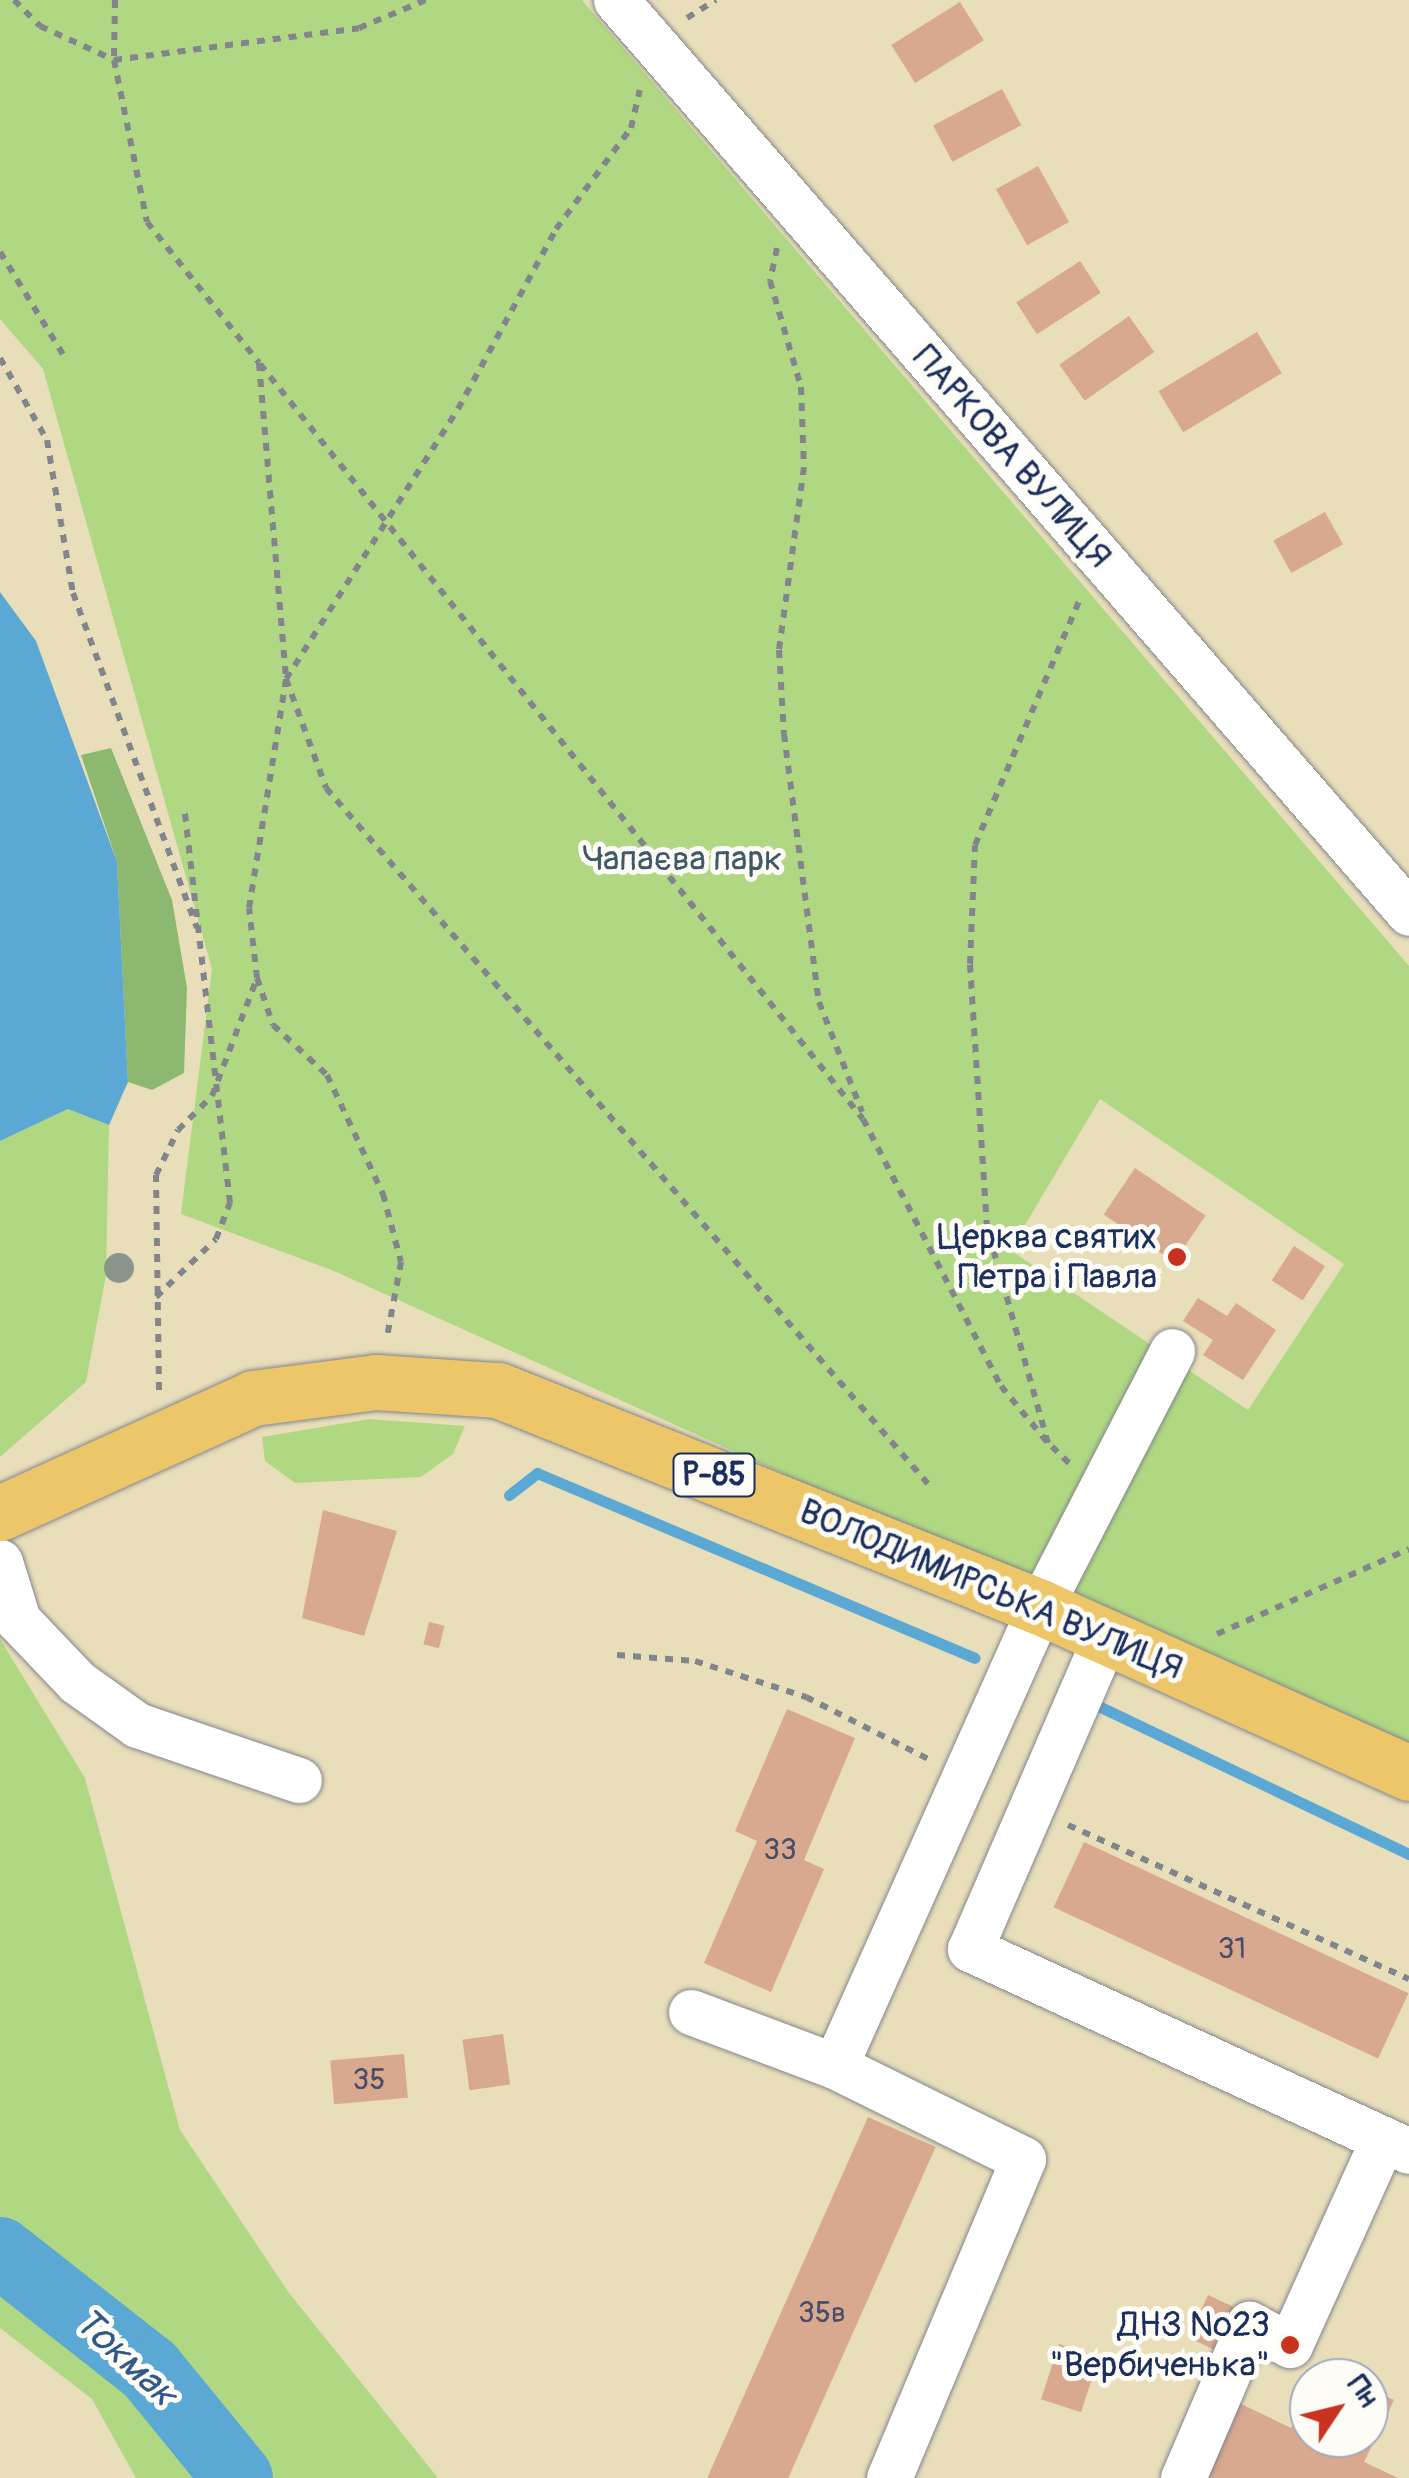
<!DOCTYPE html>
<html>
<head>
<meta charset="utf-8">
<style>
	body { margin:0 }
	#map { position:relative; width:1409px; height:2478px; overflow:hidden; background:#e9deba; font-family:Pangolin,sans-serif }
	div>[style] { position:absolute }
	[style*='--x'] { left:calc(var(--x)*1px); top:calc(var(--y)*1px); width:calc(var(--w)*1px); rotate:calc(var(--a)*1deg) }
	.green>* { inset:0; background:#b0d882 }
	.forest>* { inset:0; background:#8cb870 }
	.water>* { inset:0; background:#5aa8d3 }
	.stream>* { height:11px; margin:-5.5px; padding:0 5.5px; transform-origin:5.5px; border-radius:5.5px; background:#5aa8d3 }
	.river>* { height:70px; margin:-35px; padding:0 35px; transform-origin:35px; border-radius:35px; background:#5aa8d3 }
	.building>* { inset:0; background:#d8a88f; transform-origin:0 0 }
	.path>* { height:6px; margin-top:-3px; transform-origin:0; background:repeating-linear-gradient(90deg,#82868c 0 8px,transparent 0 16px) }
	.roads { filter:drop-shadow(0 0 2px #82868c) drop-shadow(0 0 2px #82868c) }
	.minor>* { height:45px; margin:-22.5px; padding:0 22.5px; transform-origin:22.5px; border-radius:22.5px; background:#fff }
	.major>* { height:55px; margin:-27.5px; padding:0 27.5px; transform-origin:27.5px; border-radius:27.5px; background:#ecc669 }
	.trees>* { width:30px; height:30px; margin:-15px; border-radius:50%; background:#8c958c }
	.dots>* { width:28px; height:28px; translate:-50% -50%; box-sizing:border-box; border:5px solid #fdfcf7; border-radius:50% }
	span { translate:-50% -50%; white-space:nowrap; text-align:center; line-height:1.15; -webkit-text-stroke:10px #fdfcf7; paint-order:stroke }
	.number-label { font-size:30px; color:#4a4d6a }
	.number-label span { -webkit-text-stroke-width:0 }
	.shield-label span { padding:2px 8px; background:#fdfcf7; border:2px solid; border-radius:8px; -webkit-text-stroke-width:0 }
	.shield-label { font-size:32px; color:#1b2f5e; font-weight:700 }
	.street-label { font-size:35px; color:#1b2f5e }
	.park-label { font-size:35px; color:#405967 }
	.poi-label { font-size:35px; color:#1b2f5e }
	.right { translate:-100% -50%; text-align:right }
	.water-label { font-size:38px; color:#315987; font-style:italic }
	.north { position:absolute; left:1289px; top:2358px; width:100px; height:100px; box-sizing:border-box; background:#fdfcf7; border:2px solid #a3aaba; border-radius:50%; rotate:55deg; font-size:28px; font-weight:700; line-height:40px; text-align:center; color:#1b2f5e }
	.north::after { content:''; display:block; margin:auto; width:35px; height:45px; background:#c8321e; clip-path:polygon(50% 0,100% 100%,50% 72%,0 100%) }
</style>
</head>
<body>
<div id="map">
	<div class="green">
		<i style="clip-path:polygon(evenodd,0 0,582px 0,1409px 966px,1409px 1756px,334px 1271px,181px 1214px,212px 969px,43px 369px,0 319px,0 0,1100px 1099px,1344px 1264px,1248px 1410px,1010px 1250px,1100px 1099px)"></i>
		<i style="clip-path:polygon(68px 1109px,109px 1125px,106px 1275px,86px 1382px,0 1457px,0 1141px)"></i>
		<i style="clip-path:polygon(369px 1419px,465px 1426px,453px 1454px,421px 1477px,295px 1483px,265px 1461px,262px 1437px)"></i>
		<i style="clip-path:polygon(0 1639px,85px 1778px,180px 2130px,289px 2293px,438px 2478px,136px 2478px,92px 2399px,0 2328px)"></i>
	</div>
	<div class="forest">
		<i style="clip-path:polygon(111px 748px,172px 900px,187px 988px,184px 1073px,152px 1090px,128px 1082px,117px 862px,81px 755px)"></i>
	</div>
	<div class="water">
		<i style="clip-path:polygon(0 592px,36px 641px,117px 862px,128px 1082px,109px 1125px,68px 1109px,0 1141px)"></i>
	</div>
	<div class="stream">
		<i style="--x:509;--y:1495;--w:36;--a:-38"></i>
		<i style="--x:537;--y:1473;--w:475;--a:22.9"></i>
		<i style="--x:1088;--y:1701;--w:356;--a:25.5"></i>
	</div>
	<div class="river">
		<i style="--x:0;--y:2252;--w:191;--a:38.2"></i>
		<i style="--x:150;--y:2370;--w:139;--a:50.8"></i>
	</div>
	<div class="building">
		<i style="left:960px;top:2px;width:45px;height:81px;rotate:58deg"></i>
		<i style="left:1002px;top:89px;width:41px;height:78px;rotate:62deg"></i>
		<i style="left:1038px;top:166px;width:64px;height:48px;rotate:61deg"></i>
		<i style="left:1080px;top:261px;width:38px;height:76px;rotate:57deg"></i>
		<i style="left:1129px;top:316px;width:44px;height:85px;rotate:55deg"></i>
		<i style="left:1257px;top:332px;width:48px;height:115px;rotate:59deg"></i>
		<i style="left:1325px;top:512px;width:37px;height:59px;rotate:61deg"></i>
		<i style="left:1135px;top:1168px;width:85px;height:56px;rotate:34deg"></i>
		<i style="left:1294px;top:1246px;width:37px;height:41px;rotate:33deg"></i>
		<i style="clip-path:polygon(1198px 1298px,1227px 1316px,1236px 1303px,1276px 1330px,1243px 1380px,1203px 1355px,1213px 1340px,1183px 1321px)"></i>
		<i style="clip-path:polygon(323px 1510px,397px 1531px,364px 1636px,302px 1618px)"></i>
		<i style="left:429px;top:1622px;width:16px;height:23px;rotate:14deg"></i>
		<i style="clip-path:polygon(787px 1709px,855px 1738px,804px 1860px,824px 1869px,771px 1992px,704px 1963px,757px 1841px,735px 1831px)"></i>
		<i style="left:1084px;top:1842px;width:358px;height:72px;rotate:25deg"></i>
		<i style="left:503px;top:2034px;width:51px;height:41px;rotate:82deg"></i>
		<i style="left:404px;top:2054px;width:44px;height:74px;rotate:85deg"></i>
		<i style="left:868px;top:2117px;width:74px;height:395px;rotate:24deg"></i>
		<i style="left:1208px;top:2295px;width:29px;height:47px;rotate:25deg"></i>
		<i style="left:1059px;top:2344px;width:42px;height:58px;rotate:18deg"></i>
		<i style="clip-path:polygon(1322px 2365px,1349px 2378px,1315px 2378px)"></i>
		<i style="clip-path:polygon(1369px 2388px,1394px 2400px,1364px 2462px,1398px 2478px,1195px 2478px,1233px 2400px,1291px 2428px,1309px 2391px,1309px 2438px,1369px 2438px)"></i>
	</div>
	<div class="path">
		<i style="--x:14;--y:0;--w:37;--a:45"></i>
		<i style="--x:40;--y:26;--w:81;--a:24.7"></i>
		<i style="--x:114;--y:60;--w:247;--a:-7.4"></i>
		<i style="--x:359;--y:28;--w:73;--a:-22.7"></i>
		<i style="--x:115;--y:0;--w:60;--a:91"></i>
		<i style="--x:114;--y:60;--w:165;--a:78.5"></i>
		<i style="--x:147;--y:222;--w:180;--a:51.5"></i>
		<i style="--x:259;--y:363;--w:317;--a:85.1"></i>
		<i style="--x:286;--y:679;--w:116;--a:69.8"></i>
		<i style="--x:326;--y:788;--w:920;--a:49.14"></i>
		<i style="--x:687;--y:18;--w:34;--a:-32"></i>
		<i style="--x:777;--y:248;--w:34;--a:102"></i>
		<i style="--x:770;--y:281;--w:110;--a:73.7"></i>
		<i style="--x:801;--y:387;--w:80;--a:87.9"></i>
		<i style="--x:804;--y:467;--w:185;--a:97.8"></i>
		<i style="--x:779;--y:650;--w:84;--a:86.6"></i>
		<i style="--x:784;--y:734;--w:270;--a:82.6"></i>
		<i style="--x:819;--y:1002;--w:118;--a:68.6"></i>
		<i style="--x:0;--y:252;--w:122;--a:58.4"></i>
		<i style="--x:0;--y:358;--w:95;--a:60.2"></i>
		<i style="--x:47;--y:440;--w:155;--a:80.4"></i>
		<i style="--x:73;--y:593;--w:357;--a:69.7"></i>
		<i style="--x:260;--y:364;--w:966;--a:51.39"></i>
		<i style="--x:863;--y:1119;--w:301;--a:62.7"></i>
		<i style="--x:1001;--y:1386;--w:74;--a:50.5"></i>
		<i style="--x:257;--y:978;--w:50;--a:71.2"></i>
		<i style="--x:273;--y:1025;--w:74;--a:42.8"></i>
		<i style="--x:327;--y:1075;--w:132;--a:64.8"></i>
		<i style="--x:383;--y:1194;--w:70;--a:75.2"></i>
		<i style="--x:401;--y:1262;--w:76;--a:100.6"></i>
		<i style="--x:156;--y:1297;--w:83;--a:-44"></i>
		<i style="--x:216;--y:1239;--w:39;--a:-69"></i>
		<i style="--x:230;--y:1203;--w:398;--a:-96.6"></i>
		<i style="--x:159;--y:1390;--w:215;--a:-90.8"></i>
		<i style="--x:156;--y:1175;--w:50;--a:-63.9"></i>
		<i style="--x:178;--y:1130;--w:48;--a:-45"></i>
		<i style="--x:212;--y:1096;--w:126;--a:-69.1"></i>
		<i style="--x:257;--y:978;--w:70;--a:-96.5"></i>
		<i style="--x:249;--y:908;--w:232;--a:-80.8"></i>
		<i style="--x:286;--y:679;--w:320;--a:-57.5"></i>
		<i style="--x:458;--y:409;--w:205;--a:-61.4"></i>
		<i style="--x:556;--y:229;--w:126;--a:-53.4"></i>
		<i style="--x:631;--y:128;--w:39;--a:-77"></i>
		<i style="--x:1069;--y:1463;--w:29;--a:-136"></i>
		<i style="--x:1048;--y:1443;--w:223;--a:-105.8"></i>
		<i style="--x:987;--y:1228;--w:265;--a:-93.7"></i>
		<i style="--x:970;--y:964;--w:119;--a:-87.6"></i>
		<i style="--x:975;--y:845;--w:271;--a:-66.9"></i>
		<i style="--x:1217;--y:1634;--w:210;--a:-23.9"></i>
		<i style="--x:617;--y:1655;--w:78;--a:4.4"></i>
		<i style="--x:695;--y:1661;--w:117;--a:18"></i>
		<i style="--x:806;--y:1697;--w:139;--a:26.9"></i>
		<i style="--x:1068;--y:1825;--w:374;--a:24.3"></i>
	</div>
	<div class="roads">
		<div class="minor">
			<i style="--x:616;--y:0;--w:1209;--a:49.02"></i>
			<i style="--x:0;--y:1562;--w:61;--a:72.8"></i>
			<i style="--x:18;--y:1620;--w:86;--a:46.4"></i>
			<i style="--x:77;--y:1682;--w:74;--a:35.6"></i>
			<i style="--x:137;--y:1725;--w:171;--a:18.8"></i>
			<i style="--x:1106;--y:1635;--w:342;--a:113.4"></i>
			<i style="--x:970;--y:1949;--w:483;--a:24.7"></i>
			<i style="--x:691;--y:2012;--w:154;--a:20.6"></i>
			<i style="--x:889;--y:2478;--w:346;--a:-67.2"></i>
			<i style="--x:1023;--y:2159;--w:210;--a:-153.7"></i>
			<i style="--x:835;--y:2066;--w:503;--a:-65.93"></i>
			<i style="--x:1040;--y:1607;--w:288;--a:-62.7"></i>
			<i style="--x:1183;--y:2478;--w:168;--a:-66.8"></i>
			<i style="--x:1249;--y:2324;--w:46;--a:27.1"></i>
			<i style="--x:1290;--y:2345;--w:226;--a:-65.7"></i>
		</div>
		<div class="major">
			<i style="--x:0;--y:1513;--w:278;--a:-24.4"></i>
			<i style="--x:253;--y:1398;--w:124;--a:-7.4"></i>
			<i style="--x:376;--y:1382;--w:122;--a:3.8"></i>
			<i style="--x:498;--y:1390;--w:584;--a:21.82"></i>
			<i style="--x:1040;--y:1607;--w:405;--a:24.2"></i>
		</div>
	</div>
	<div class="trees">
		<i style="left:119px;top:1268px"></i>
	</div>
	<div class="dots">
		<i style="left:1177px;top:1257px;background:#c8321e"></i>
		<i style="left:1290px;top:2345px;background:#c8321e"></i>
	</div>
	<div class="number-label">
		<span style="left:780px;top:1850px">33</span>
		<span style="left:1232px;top:1949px">31</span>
		<span style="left:369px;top:2080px">35</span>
		<span style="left:822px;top:2313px">35в</span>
	</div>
	<div class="shield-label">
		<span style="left:714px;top:1475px">Р-85</span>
	</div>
	<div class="street-label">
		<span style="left:1012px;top:457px;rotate:49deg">ПАРКОВА ВУЛИЦЯ</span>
		<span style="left:991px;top:1590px;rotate:23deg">ВОЛОДИМИРСЬКА ВУЛИЦЯ</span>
	</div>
	<div class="park-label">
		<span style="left:682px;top:859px">Чапаєва парк</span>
	</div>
	<div class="poi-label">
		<span class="right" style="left:1157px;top:1257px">Церква святих<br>Петра і Павла</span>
		<span class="right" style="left:1270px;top:2345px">ДНЗ №23<br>"Вербиченька"</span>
	</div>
	<div class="water-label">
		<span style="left:125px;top:2358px;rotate:43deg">Токмак</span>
	</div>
	<div class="north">Пн</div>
</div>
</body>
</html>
